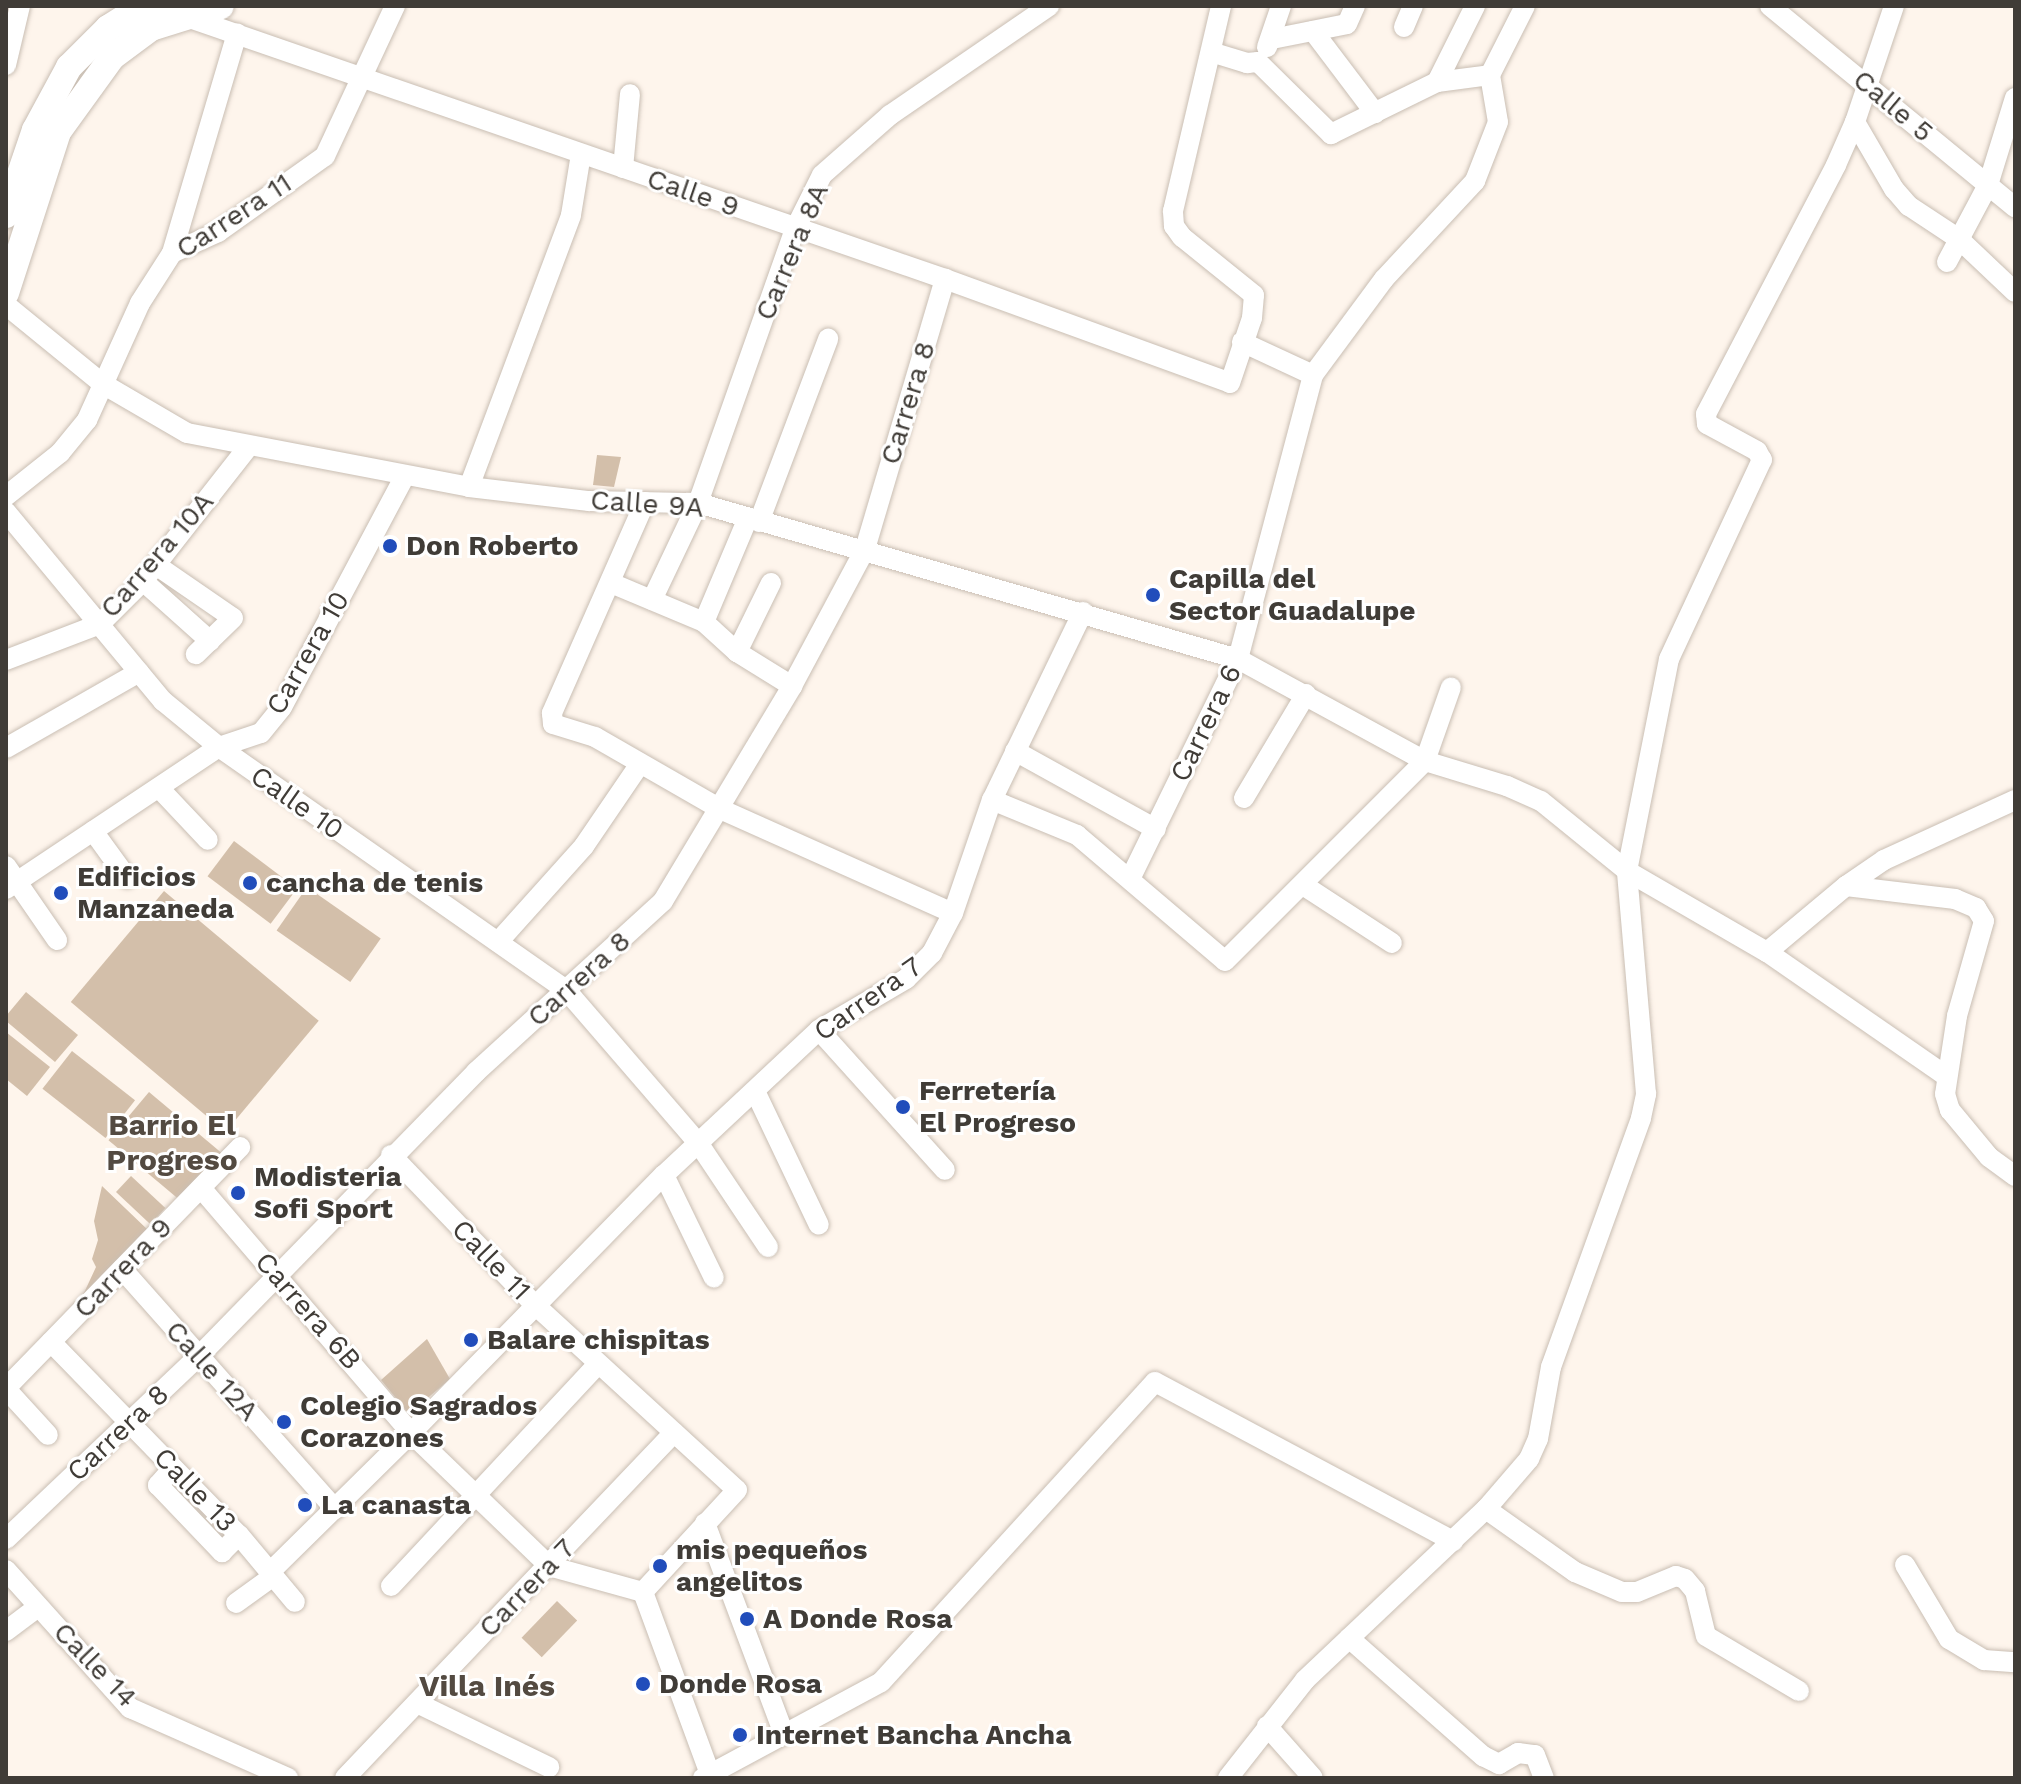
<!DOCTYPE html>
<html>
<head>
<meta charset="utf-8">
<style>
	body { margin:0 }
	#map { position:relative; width:2021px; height:1784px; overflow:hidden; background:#fef5ec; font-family:"Work Sans",sans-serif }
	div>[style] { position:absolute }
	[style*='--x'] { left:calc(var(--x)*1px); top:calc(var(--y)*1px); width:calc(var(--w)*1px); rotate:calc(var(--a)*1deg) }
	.green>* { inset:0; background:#d3bfaa; transform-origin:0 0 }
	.roads { filter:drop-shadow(0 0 2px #c9beb3) drop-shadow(0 0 2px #c9beb3) }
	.minor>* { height:20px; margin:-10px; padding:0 10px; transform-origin:10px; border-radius:10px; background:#fff }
	.major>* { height:26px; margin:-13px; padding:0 13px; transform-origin:13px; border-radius:13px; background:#fff }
	.dots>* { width:22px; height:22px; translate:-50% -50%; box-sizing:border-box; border:4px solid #fff; border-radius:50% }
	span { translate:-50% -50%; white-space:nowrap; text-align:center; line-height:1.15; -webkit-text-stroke:6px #fff; paint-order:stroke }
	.street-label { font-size:28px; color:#403c37 }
	.poi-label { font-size:28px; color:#403c37; font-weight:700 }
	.left { translate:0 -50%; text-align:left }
	.neighbourhood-label { font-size:30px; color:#534a41; font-weight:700 }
	.frame { position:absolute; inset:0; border:8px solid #403c37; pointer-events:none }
</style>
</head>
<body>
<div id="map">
	<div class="green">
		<i style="clip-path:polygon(597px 455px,621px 457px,614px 487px,593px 485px)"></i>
		<i style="left:234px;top:841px;width:79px;height:44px;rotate:37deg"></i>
		<i style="left:307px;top:887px;width:90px;height:53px;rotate:35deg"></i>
		<i style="left:164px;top:891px;width:202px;height:145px;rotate:40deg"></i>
		<i style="clip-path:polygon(26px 992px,78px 1035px,55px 1062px,6px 1021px,6px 1016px)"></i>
		<i style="clip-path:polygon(6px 1032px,50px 1067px,27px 1096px,6px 1079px)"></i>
		<i style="left:72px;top:1051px;width:80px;height:48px;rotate:38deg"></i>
		<i style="left:149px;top:1092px;width:96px;height:63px;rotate:40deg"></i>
		<i style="left:131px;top:1176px;width:47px;height:22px;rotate:43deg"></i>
		<i style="clip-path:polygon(102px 1186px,149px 1231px,77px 1308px,96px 1267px,92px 1259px,98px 1240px,94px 1221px)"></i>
		<i style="clip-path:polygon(427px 1339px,450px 1379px,409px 1414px,381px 1380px)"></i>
		<i style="left:557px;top:1601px;width:28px;height:51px;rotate:44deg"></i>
	</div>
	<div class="roads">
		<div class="minor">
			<i style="--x:155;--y:6;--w:836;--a:19.06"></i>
			<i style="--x:945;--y:279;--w:303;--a:20"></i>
			<i style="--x:1230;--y:383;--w:69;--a:-71.3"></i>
			<i style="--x:1252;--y:318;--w:23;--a:-85"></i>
			<i style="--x:1254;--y:295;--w:92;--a:-141.1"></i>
			<i style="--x:1182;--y:237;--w:14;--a:-126"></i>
			<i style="--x:1174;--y:226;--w:15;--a:-94"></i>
			<i style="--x:1173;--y:211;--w:211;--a:-76.8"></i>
			<i style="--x:1770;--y:6;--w:317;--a:39.4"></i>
			<i style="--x:1404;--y:27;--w:23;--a:-67"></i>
			<i style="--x:1313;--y:31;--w:103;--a:52.9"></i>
			<i style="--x:1272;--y:39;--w:76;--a:-11.3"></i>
			<i style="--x:1347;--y:24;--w:20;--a:-66"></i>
			<i style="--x:1267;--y:47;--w:43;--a:-71.1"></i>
			<i style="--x:1211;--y:52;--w:38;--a:17"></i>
			<i style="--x:1247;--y:63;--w:11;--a:-5"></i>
			<i style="--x:1258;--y:62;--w:103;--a:44.6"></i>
			<i style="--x:1331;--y:134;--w:118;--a:-26.1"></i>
			<i style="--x:1437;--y:82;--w:53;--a:-7.5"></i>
			<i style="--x:1490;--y:75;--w:77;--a:-63.1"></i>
			<i style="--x:6;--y:65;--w:61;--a:-76.7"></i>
			<i style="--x:1437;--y:82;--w:85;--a:-63.4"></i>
			<i style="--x:1855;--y:122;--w:78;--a:59.8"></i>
			<i style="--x:1894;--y:189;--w:23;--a:49"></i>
			<i style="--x:1909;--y:206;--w:60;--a:33.4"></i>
			<i style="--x:1959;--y:239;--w:77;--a:43.4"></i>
			<i style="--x:623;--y:168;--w:74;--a:-84.6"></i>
			<i style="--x:172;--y:253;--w:229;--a:-73.5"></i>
			<i style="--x:1947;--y:262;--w:87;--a:-62"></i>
			<i style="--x:1988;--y:185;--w:91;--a:-72.8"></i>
			<i style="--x:6;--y:305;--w:125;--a:39.2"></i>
			<i style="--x:103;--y:384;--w:97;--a:30.3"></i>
			<i style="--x:187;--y:433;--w:287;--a:10.8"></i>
			<i style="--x:469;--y:487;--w:121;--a:6.7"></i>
			<i style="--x:589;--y:501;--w:109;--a:1.1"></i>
			<i style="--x:698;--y:503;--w:562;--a:16.11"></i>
			<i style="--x:1238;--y:659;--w:213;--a:28.6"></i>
			<i style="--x:1425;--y:761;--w:86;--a:17"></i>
			<i style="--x:1507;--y:786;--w:37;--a:24"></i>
			<i style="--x:1541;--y:801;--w:111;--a:39.1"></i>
			<i style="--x:1627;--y:871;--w:162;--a:30.1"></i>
			<i style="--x:1767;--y:952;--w:103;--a:-39.9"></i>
			<i style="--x:1846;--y:886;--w:110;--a:6.8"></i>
			<i style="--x:1955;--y:899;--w:23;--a:23"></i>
			<i style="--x:1976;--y:908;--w:15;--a:58"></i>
			<i style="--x:1984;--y:921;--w:99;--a:105.9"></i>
			<i style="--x:1957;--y:1016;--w:79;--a:98.7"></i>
			<i style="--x:1945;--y:1094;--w:17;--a:73"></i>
			<i style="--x:1950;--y:1110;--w:61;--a:50.3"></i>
			<i style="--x:1989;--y:1157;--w:32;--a:36"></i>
			<i style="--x:1242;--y:342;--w:78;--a:24.9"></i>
			<i style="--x:469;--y:487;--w:290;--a:-69.4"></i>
			<i style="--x:571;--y:215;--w:62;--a:-80.7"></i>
			<i style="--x:6;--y:496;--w:69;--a:-38.5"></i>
			<i style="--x:60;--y:453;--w:43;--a:-50.7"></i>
			<i style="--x:87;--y:420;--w:128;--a:-65.6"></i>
			<i style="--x:140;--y:303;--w:59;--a:-57.4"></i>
			<i style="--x:172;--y:253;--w:51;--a:-24.5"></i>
			<i style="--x:218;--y:232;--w:131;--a:-35.4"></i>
			<i style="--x:325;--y:156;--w:166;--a:-65"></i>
			<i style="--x:645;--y:502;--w:231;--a:113.8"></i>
			<i style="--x:552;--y:713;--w:11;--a:85"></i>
			<i style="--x:553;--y:724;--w:44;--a:17.2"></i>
			<i style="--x:595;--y:737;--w:144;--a:29.9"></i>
			<i style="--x:720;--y:809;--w:255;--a:24.1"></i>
			<i style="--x:6;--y:512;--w:246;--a:50.3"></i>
			<i style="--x:163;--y:701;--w:72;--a:39.4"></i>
			<i style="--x:219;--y:747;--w:425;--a:35"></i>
			<i style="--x:567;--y:991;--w:202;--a:49.2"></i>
			<i style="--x:699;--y:1144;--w:124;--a:56.2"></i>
			<i style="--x:759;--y:522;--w:196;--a:-69.3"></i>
			<i style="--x:156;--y:565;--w:93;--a:34.5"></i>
			<i style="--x:233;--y:618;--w:52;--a:135.8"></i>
			<i style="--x:143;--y:581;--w:90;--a:41.8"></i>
			<i style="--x:611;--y:583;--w:101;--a:22.8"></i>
			<i style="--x:704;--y:622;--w:45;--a:42.3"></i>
			<i style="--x:737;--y:652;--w:65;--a:31.7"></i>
			<i style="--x:652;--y:600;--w:107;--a:-64.6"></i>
			<i style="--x:698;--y:503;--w:291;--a:-70.5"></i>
			<i style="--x:795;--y:229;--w:60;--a:-63.4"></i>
			<i style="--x:822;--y:175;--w:91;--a:-41.4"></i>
			<i style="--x:890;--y:115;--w:193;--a:-34.4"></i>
			<i style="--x:704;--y:622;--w:113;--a:-67.1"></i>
			<i style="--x:737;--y:652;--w:77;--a:-63.8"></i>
			<i style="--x:6;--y:660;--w:101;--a:-21"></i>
			<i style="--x:100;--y:624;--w:61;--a:-45"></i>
			<i style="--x:143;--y:581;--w:170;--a:-51.9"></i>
			<i style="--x:6;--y:748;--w:153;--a:-29.7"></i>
			<i style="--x:1015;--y:751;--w:161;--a:29"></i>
			<i style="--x:159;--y:788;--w:71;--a:46.7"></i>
			<i style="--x:1244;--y:798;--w:121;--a:-59.2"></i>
			<i style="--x:992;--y:800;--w:92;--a:22.4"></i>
			<i style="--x:1077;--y:835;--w:194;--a:40.4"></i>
			<i style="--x:1225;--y:961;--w:283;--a:-45"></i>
			<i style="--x:1425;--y:761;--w:78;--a:-70.6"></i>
			<i style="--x:93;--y:831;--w:58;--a:54.1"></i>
			<i style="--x:6;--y:866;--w:90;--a:55.4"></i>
			<i style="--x:1130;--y:879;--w:245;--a:-63.9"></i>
			<i style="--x:1238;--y:659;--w:294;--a:-75.2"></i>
			<i style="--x:1313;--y:375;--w:119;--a:-53.5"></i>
			<i style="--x:1384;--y:279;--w:134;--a:-47.1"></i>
			<i style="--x:1475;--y:181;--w:63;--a:-68.7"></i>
			<i style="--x:1498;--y:122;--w:48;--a:-99.7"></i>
			<i style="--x:1303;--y:885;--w:106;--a:33.1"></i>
			<i style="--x:1846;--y:886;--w:46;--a:-34.4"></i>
			<i style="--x:1884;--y:860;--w:144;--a:-24.6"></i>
			<i style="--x:6;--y:889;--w:256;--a:-33.7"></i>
			<i style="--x:219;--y:747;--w:44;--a:-18.4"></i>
			<i style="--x:261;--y:733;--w:33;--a:-51"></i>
			<i style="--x:282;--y:707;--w:262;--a:-62"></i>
			<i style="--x:498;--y:942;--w:129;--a:-48.1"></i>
			<i style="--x:584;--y:846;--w:99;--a:-55.7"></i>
			<i style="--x:1767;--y:952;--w:218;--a:34.7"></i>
			<i style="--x:819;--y:1030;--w:188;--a:48"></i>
			<i style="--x:755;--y:1091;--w:148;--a:64.5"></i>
			<i style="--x:391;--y:1155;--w:207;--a:46.2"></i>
			<i style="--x:534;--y:1304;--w:275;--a:42.5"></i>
			<i style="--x:737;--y:1490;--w:139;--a:132.7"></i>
			<i style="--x:664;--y:1175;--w:114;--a:64.1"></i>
			<i style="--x:201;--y:1188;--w:323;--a:49.4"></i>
			<i style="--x:411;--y:1433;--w:192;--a:43.9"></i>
			<i style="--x:549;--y:1566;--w:98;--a:15.5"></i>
			<i style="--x:643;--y:1592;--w:194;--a:69.8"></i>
			<i style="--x:122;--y:1269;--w:321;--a:48.4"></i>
			<i style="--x:51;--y:1342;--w:269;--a:45.8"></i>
			<i style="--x:239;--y:1535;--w:87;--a:50.1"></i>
			<i style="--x:6;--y:1388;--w:336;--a:-45.8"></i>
			<i style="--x:6;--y:1389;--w:62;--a:47.6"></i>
			<i style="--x:173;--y:1468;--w:23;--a:131"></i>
			<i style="--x:158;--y:1485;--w:93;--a:46.3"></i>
			<i style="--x:222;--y:1552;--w:24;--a:-45"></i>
			<i style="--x:1486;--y:1509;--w:109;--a:35.3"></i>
			<i style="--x:1575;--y:1572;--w:51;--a:23.1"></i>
			<i style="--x:1622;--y:1592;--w:15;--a:0"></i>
			<i style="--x:1637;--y:1592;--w:42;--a:-22.3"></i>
			<i style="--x:1676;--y:1576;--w:9;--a:18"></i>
			<i style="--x:1685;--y:1579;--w:16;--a:50"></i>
			<i style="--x:1695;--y:1591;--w:46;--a:76.3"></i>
			<i style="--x:1706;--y:1636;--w:108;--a:30.6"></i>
			<i style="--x:705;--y:1523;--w:225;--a:69.5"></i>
			<i style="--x:6;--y:1539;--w:266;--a:-43.5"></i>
			<i style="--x:199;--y:1356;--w:397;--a:-45.7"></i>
			<i style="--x:476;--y:1072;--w:253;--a:-42.4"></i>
			<i style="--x:663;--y:901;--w:251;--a:-59"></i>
			<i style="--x:792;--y:686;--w:155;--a:-61.9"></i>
			<i style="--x:865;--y:549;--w:282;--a:-73.5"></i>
			<i style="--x:1905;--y:1565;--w:86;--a:59.3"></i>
			<i style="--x:1949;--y:1639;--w:41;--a:31"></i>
			<i style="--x:1984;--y:1660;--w:31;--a:4"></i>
			<i style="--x:6;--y:1570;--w:186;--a:48.1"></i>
			<i style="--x:130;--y:1708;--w:173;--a:23.9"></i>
			<i style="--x:269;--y:1573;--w:199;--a:-44.6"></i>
			<i style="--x:411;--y:1433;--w:361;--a:-45.6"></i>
			<i style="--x:664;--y:1175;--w:212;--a:-43.1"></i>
			<i style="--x:819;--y:1030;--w:101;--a:-30.4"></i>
			<i style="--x:906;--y:979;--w:37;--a:-45"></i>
			<i style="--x:932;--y:953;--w:45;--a:-62.3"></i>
			<i style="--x:953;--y:913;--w:120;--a:-71"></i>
			<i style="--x:992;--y:800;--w:209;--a:-64.2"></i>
			<i style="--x:391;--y:1586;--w:302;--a:-47"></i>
			<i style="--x:236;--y:1603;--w:44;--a:-35.8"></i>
			<i style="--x:6;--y:1631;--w:40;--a:-37"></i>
			<i style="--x:1349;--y:1638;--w:179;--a:41.4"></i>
			<i style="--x:1483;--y:1756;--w:18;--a:27"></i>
			<i style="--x:1499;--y:1764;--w:22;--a:-30"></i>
			<i style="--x:1518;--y:1753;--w:17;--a:7"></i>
			<i style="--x:1535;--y:1755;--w:25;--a:69"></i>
			<i style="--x:417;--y:1703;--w:147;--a:25.9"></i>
			<i style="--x:1267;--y:1726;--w:69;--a:48.5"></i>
			<i style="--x:345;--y:1778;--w:477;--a:-46.4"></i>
			<i style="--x:703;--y:1778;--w:202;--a:-28.3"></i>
			<i style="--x:881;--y:1682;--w:406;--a:-47.6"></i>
			<i style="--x:1155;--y:1382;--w:338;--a:28.1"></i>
			<i style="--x:1228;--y:1778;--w:125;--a:-51.8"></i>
			<i style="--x:1305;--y:1680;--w:249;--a:-43.4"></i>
			<i style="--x:1486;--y:1509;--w:66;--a:-49.3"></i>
			<i style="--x:1529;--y:1459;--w:22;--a:-66"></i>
			<i style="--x:1538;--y:1439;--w:73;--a:-79.8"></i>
			<i style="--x:1551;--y:1367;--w:265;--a:-70.1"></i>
			<i style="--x:1641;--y:1118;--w:25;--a:-78"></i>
			<i style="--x:1646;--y:1094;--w:224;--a:-94.9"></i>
			<i style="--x:1627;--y:871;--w:216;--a:-78.8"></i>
			<i style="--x:1669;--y:659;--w:220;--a:-65"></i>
			<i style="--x:1762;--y:460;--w:10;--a:-119"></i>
			<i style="--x:1757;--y:451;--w:57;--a:-151.6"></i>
			<i style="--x:1707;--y:424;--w:10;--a:-96"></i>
			<i style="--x:1706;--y:414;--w:281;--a:-62.4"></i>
			<i style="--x:1836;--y:165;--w:47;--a:-66.2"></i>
			<i style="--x:1855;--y:122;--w:122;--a:-71.4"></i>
		</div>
		<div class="major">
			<i style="--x:6;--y:215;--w:90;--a:-71.2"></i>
			<i style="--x:35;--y:130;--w:72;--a:-61.6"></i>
			<i style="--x:69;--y:67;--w:55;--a:-45"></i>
			<i style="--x:108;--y:28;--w:41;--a:-32.2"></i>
			<i style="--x:6;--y:293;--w:169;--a:-72.1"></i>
			<i style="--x:58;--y:132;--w:92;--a:-54.2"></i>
			<i style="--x:112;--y:57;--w:49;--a:-36.6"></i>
			<i style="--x:151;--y:28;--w:73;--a:-17.4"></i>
		</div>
	</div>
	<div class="dots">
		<i style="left:390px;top:546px;background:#214dbb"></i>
		<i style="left:1153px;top:595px;background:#214dbb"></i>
		<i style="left:250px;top:883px;background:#214dbb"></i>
		<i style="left:61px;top:893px;background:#214dbb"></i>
		<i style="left:903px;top:1107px;background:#214dbb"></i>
		<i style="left:238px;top:1193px;background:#214dbb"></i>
		<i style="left:471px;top:1340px;background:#214dbb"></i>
		<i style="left:284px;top:1422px;background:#214dbb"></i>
		<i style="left:305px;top:1505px;background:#214dbb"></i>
		<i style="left:660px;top:1566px;background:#214dbb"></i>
		<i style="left:747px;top:1619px;background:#214dbb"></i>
		<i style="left:643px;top:1684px;background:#214dbb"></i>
		<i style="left:740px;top:1735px;background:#214dbb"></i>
	</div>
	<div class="street-label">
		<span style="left:1893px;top:106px;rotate:40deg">Calle 5</span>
		<span style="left:693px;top:193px;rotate:19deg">Calle 9</span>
		<span style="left:234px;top:216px;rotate:-33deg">Carrera 11</span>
		<span style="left:792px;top:252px;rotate:-67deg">Carrera 8A</span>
		<span style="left:908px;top:403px;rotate:-73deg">Carrera 8</span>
		<span style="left:647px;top:504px;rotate:4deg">Calle 9A</span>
		<span style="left:157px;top:555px;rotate:-49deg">Carrera 10A</span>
		<span style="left:308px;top:653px;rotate:-60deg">Carrera 10</span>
		<span style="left:1206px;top:723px;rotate:-64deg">Carrera 6</span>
		<span style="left:297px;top:803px;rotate:35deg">Calle 10</span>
		<span style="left:579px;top:979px;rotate:-42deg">Carrera 8</span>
		<span style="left:868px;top:999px;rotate:-35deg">Carrera 7</span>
		<span style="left:491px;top:1260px;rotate:46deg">Calle 11</span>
		<span style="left:123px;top:1268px;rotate:-46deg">Carrera 9</span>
		<span style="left:308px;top:1311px;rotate:49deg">Carrera 6B</span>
		<span style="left:212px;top:1371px;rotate:48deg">Calle 12A</span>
		<span style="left:118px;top:1433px;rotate:-43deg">Carrera 8</span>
		<span style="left:195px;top:1490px;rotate:46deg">Calle 13</span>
		<span style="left:527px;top:1588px;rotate:-46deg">Carrera 7</span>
		<span style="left:95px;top:1665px;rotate:46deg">Calle 14</span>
	</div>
	<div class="poi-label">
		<span class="left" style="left:406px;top:546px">Don Roberto</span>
		<span class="left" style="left:1169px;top:595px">Capilla del<br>Sector Guadalupe</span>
		<span class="left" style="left:77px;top:893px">Edificios<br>Manzaneda</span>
		<span class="left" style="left:266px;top:883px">cancha de tenis</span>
		<span class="left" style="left:919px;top:1107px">Ferretería<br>El Progreso</span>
		<span class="left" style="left:254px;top:1193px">Modisteria<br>Sofi Sport</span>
		<span class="left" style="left:487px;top:1340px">Balare chispitas</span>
		<span class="left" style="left:300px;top:1422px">Colegio Sagrados<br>Corazones</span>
		<span class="left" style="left:321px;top:1505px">La canasta</span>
		<span class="left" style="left:676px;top:1566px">mis pequeños<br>angelitos</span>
		<span class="left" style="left:763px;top:1619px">A Donde Rosa</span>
		<span class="left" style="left:659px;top:1684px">Donde Rosa</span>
		<span class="left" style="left:756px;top:1735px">Internet Bancha Ancha</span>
	</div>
	<div class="neighbourhood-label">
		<span style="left:172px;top:1142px">Barrio El<br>Progreso</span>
		<span style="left:487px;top:1686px">Villa Inés</span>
	</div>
	<div class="frame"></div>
</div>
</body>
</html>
